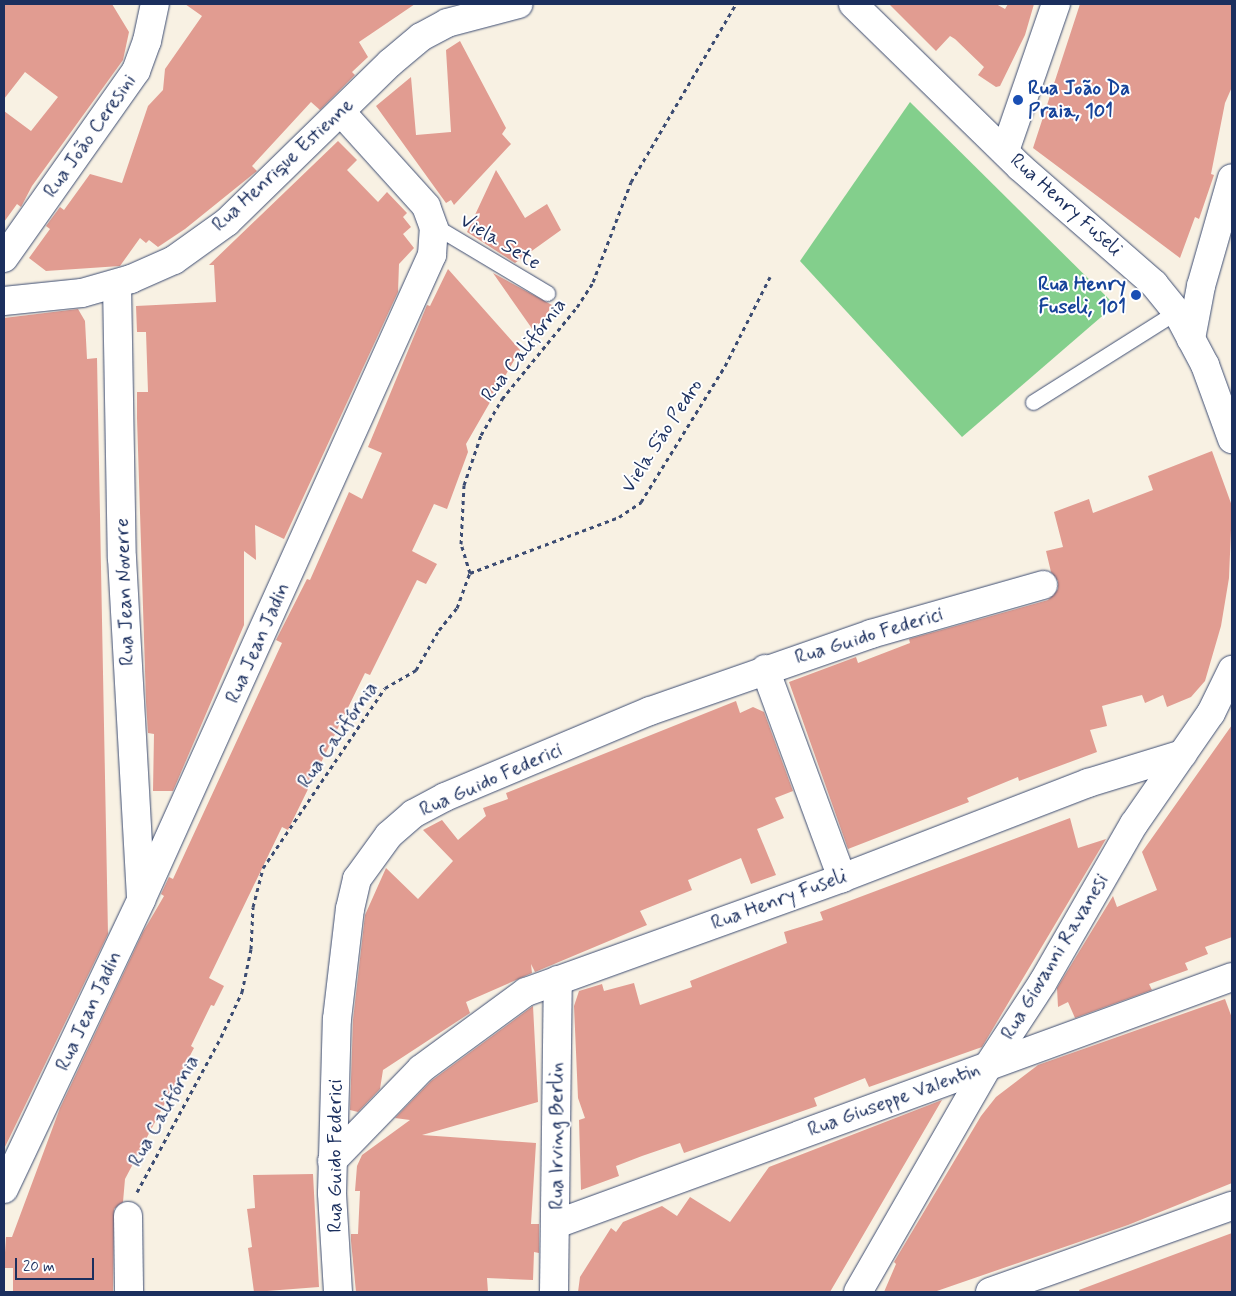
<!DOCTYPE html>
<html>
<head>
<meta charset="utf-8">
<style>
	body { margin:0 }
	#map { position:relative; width:1236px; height:1296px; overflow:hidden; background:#f8f1e3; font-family:Mynerve,sans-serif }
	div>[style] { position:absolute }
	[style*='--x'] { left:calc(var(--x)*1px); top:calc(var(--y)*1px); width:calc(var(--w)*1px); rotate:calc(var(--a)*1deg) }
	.green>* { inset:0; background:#83cf8c }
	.building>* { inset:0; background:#e19c91 }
	.path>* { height:3px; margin-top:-1.5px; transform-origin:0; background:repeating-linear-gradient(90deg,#3c4c72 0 4px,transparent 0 8px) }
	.roads { filter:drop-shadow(0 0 1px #3c4c72) drop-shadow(0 0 1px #3c4c72) }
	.lane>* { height:15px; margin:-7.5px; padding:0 7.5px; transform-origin:7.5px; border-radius:7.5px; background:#fff }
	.street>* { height:28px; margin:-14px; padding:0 14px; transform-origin:14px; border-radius:14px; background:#fff }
	.dots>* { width:14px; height:14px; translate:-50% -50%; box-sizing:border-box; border:2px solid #fff; border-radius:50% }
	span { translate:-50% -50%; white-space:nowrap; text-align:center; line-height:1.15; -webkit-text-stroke:4px #fff; paint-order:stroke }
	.transit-label { font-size:20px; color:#164399; font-weight:700 }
	.left { translate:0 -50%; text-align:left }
	.right { translate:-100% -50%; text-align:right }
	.street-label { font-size:20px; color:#1b2f5e }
	.frame { position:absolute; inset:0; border:5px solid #1b2f5e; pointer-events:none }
	.scale { position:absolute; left:15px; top:1258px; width:79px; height:22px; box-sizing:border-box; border:2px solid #1b2f5e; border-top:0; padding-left:6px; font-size:15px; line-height:18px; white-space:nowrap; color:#1b2f5e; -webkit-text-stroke:4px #fff; paint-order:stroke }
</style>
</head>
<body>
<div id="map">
	<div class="green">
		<i style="clip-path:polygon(910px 102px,1115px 305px,962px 437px,800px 261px)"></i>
	</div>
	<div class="building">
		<i style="clip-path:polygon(4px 4px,112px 4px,129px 32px,123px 60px,32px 186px,21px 207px,17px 204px,4px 222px,4px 111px,31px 131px,58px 97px,25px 72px,4px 99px)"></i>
		<i style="clip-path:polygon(185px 4px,415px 4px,359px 42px,368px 57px,352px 72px,355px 75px,320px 110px,311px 102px,252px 166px,257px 171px,185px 229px,158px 247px,149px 240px,146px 243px,140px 238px,120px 266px,46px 271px,29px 258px,50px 229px,46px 226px,60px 207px,64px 210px,90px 174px,122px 183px,148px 106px,163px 90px,165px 69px,202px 16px)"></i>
		<i style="clip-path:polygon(889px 4px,996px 4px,1005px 9px,1008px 4px,1034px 4px,1025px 35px,1000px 86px,996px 87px,978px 75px,984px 67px,955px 39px,950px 36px,936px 51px)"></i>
		<i style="clip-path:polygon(1080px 4px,1232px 4px,1232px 87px,1225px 103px,1211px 174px,1214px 175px,1199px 219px,1195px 217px,1180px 258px,1033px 148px)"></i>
		<i style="clip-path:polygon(460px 41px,506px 128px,502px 134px,511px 144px,454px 205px,451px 200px,446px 203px,376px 106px,411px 77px,416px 135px,451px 132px,446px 50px)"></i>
		<i style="clip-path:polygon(338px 141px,357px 160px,347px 170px,378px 202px,387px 192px,407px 213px,403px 217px,411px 227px,403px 234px,414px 248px,399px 264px,398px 292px,284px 539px,255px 525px,256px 560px,244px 551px,244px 625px,173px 791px,153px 791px,154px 734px,148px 733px,146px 702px,137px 418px,137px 392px,148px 392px,146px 332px,137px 332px,136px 306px,216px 302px,214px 265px,209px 265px)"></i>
		<i style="clip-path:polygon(496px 170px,525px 218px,547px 204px,561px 230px,515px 263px,467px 232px)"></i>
		<i style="clip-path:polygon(448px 269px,520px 350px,466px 444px,468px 452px,447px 509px,434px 504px,412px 551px,437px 564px,426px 584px,417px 580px,370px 675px,365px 673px,288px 830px,282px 827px,209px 978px,224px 986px,214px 1006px,211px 1005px,191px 1046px,194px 1048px,125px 1179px,123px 1202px,114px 1209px,113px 1292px,13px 1292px,13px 1268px,4px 1268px,6px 1237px,12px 1237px,60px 1108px,143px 932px,164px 896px,161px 894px,169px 877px,173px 879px,282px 643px,276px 640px,307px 579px,310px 580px,349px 492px,362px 499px,382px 453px,368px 447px,427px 305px,430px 306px)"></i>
		<i style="clip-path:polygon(493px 273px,552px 305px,541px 325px,537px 323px,533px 330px)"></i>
		<i style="clip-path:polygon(78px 309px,85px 321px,87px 359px,97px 358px,108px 934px,4px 1149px,4px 318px)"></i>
		<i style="clip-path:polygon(1212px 451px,1232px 506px,1229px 578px,1221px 626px,1205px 681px,1191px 697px,1167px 707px,1163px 695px,1145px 703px,1142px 695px,1102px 706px,1107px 726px,1090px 730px,1097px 752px,1019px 781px,1018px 777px,967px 798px,969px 802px,848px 849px,789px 682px,856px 657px,858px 663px,910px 643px,909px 639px,1048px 600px,1058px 589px,1058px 581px,1051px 572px,1046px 551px,1063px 547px,1054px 512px,1089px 499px,1093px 513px,1153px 490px,1148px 476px)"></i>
		<i style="clip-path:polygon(736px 701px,740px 713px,753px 707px,764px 712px,793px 791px,775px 798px,784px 818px,757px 829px,776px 875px,751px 884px,741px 858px,688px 880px,692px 890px,640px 911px,647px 925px,535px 972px,531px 964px,532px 973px,466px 1002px,470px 1013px,383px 1070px,380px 1089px,358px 1112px,350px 1110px,353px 1020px,365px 915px,386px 868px,418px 899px,453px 861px,423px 830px,442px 820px,458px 840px,486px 816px,483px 808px,508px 799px,506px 793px)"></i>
		<i style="clip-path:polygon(1232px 725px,1232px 937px,1205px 947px,1208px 954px,1185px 963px,1188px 970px,1149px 984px,1152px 990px,1075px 1018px,1068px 1002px,1058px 1007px,1057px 988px,1113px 896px,1117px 907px,1157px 890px,1142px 852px)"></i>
		<i style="clip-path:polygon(1070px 818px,1078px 848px,1106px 839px,982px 1047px,869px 1087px,865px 1078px,814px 1098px,817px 1106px,684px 1153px,680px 1143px,642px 1156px,616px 1166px,619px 1176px,581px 1190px,579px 1120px,585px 1118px,578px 1098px,574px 1006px,579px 991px,602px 984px,604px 991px,634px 983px,640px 1005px,692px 987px,690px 981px,787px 943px,784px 932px,823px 920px,820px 912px)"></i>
		<i style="clip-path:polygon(1225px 999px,1232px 1018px,1232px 1183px,1128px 1225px,934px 1292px,884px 1292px,896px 1264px,894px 1262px,981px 1116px,996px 1097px,1038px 1065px)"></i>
		<i style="clip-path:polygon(533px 1006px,538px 1102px,422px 1135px,536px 1143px,531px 1224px,539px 1224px,539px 1253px,534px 1252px,533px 1280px,487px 1278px,488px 1292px,356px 1292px,351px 1241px,351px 1234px,358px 1234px,360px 1191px,355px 1191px,357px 1166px,362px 1155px,410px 1120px,395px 1118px,431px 1081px)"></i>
		<i style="clip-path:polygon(942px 1100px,830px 1292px,578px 1292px,580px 1277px,611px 1228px,616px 1232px,623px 1222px,662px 1206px,677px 1216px,690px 1197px,730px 1222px,769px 1167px)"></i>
		<i style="clip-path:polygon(313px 1174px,319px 1287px,254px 1292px,248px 1248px,252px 1247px,247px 1209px,255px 1208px,253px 1175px)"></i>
		<i style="clip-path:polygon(1232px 1233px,1232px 1292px,1080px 1292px,1079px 1290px)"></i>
	</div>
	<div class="path">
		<i style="--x:470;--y:573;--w:159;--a:-20.6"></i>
		<i style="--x:619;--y:517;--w:27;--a:-34"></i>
		<i style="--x:641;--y:502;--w:160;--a:-58.3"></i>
		<i style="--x:725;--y:366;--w:100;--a:-63.2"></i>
		<i style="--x:137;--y:1192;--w:176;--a:-61.5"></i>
		<i style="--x:221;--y:1037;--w:50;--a:-65"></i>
		<i style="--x:242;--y:992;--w:44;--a:-78.2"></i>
		<i style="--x:251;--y:949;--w:42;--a:-87.3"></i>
		<i style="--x:253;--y:907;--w:40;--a:-75.6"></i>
		<i style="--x:263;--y:868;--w:217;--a:-55.9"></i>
		<i style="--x:385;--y:688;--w:36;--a:-30"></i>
		<i style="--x:416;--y:670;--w:46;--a:-60.1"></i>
		<i style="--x:439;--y:630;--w:28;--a:-51"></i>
		<i style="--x:457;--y:608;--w:37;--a:-70"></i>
		<i style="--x:470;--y:573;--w:30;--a:-107"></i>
		<i style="--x:461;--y:544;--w:59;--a:-87.1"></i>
		<i style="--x:464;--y:485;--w:53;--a:-71.2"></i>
		<i style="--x:481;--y:435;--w:42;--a:-59.7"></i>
		<i style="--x:502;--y:399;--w:119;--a:-50.8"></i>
		<i style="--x:577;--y:307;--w:30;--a:-57"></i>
		<i style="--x:593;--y:282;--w:107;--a:-69.2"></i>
		<i style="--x:631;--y:182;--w:207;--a:-59.5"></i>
	</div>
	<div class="roads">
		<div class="lane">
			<i style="--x:433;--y:225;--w:133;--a:30.8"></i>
			<i style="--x:1033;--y:402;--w:169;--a:-32.2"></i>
		</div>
		<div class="street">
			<i style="--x:853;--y:4;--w:233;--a:44.3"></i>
			<i style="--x:1020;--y:167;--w:178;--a:41.1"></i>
			<i style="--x:1154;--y:284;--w:38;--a:51"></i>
			<i style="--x:1178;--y:314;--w:58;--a:62.1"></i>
			<i style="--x:1205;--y:365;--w:79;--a:70"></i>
			<i style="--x:1005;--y:151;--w:156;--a:-70.9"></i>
			<i style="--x:4;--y:258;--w:229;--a:-54.8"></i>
			<i style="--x:136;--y:71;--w:32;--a:-70"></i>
			<i style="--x:147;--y:41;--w:38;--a:-78"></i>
			<i style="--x:117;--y:284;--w:274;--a:89"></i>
			<i style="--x:122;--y:558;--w:339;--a:86.8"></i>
			<i style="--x:4;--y:301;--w:78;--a:-5.9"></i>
			<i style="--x:82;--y:293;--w:51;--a:-15.9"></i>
			<i style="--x:131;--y:279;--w:47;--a:-23.8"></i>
			<i style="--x:174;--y:260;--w:65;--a:-35.6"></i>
			<i style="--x:227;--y:222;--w:228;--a:-44.3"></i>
			<i style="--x:390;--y:63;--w:40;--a:-40"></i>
			<i style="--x:421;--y:37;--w:30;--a:-28"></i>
			<i style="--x:447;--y:23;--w:74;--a:-14.8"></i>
			<i style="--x:1191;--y:339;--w:54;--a:-79.3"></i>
			<i style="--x:1201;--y:286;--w:112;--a:-74"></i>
			<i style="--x:765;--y:669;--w:223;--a:69.8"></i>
			<i style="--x:332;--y:1161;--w:128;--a:-45.9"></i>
			<i style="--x:421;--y:1069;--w:130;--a:-36.3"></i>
			<i style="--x:526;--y:992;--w:336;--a:-19.8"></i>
			<i style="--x:842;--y:878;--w:264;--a:-21.1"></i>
			<i style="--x:1088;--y:783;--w:99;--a:-17"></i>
			<i style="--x:4;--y:1189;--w:320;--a:-64.6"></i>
			<i style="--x:141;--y:900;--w:708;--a:-65.72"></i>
			<i style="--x:432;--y:255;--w:27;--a:-86"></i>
			<i style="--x:434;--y:228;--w:23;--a:-110"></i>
			<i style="--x:426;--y:206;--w:127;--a:-132.1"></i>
			<i style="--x:128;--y:1216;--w:76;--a:89.2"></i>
			<i style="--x:556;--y:1224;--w:720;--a:-20.07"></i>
			<i style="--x:338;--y:1292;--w:99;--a:-93.5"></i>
			<i style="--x:332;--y:1193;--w:174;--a:-88.4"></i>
			<i style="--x:337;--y:1019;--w:111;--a:-83.3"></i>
			<i style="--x:350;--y:909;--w:31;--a:-77"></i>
			<i style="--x:357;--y:879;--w:54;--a:-54"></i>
			<i style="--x:389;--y:835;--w:32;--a:-41"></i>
			<i style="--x:413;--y:814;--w:36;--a:-28"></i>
			<i style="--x:445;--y:797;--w:222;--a:-22.8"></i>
			<i style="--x:650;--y:711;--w:234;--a:-19.2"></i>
			<i style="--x:871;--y:634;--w:179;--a:-15.9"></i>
			<i style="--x:554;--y:1292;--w:312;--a:-89.3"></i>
			<i style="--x:858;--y:1292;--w:261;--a:-60.1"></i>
			<i style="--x:988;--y:1066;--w:100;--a:-56.8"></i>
			<i style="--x:1043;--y:982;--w:182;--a:-60.1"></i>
			<i style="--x:1134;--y:824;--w:135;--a:-55.3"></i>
			<i style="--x:1211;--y:713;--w:48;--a:-64"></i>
			<i style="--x:990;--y:1292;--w:257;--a:-19.6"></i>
		</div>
	</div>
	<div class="dots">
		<i style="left:1018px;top:100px;background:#1a4fb4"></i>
		<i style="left:1136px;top:295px;background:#1a4fb4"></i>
	</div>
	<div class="transit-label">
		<span class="left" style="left:1028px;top:100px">Rua João Da<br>Praia, 101</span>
		<span class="right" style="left:1126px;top:296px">Rua Henry<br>Fuseli, 101</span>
	</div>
	<div class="street-label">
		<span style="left:90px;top:136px;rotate:-55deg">Rua João Ceresini</span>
		<span style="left:283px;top:165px;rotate:-43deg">Rua Henrique Estienne</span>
		<span style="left:1066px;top:205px;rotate:42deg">Rua Henry Fuseli</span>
		<span style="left:500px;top:242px;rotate:31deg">Viela Sete</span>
		<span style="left:524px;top:350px;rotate:-52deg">Rua Califórnia</span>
		<span style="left:662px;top:436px;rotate:-57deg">Viela São Pedro</span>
		<span style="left:125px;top:592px;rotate:-92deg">Rua Jean Noverre</span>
		<span style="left:869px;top:636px;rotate:-17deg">Rua Guido Federici</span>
		<span style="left:258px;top:643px;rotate:-66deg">Rua Jean Jadin</span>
		<span style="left:338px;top:735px;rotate:-55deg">Rua Califórnia</span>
		<span style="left:491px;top:780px;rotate:-24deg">Rua Guido Federici</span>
		<span style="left:779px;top:900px;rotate:-20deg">Rua Henry Fuseli</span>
		<span style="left:1055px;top:957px;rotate:-59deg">Rua Giovanni Ravanesi</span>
		<span style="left:89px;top:1011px;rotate:-65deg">Rua Jean Jadin</span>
		<span style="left:894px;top:1100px;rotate:-20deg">Rua Giuseppe Valentin</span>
		<span style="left:164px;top:1111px;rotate:-61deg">Rua Califórnia</span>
		<span style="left:557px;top:1136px;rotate:-90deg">Rua Irving Berlin</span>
		<span style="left:335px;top:1156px;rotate:-90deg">Rua Guido Federici</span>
	</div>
	<div class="frame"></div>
	<div class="scale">20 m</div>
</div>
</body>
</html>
